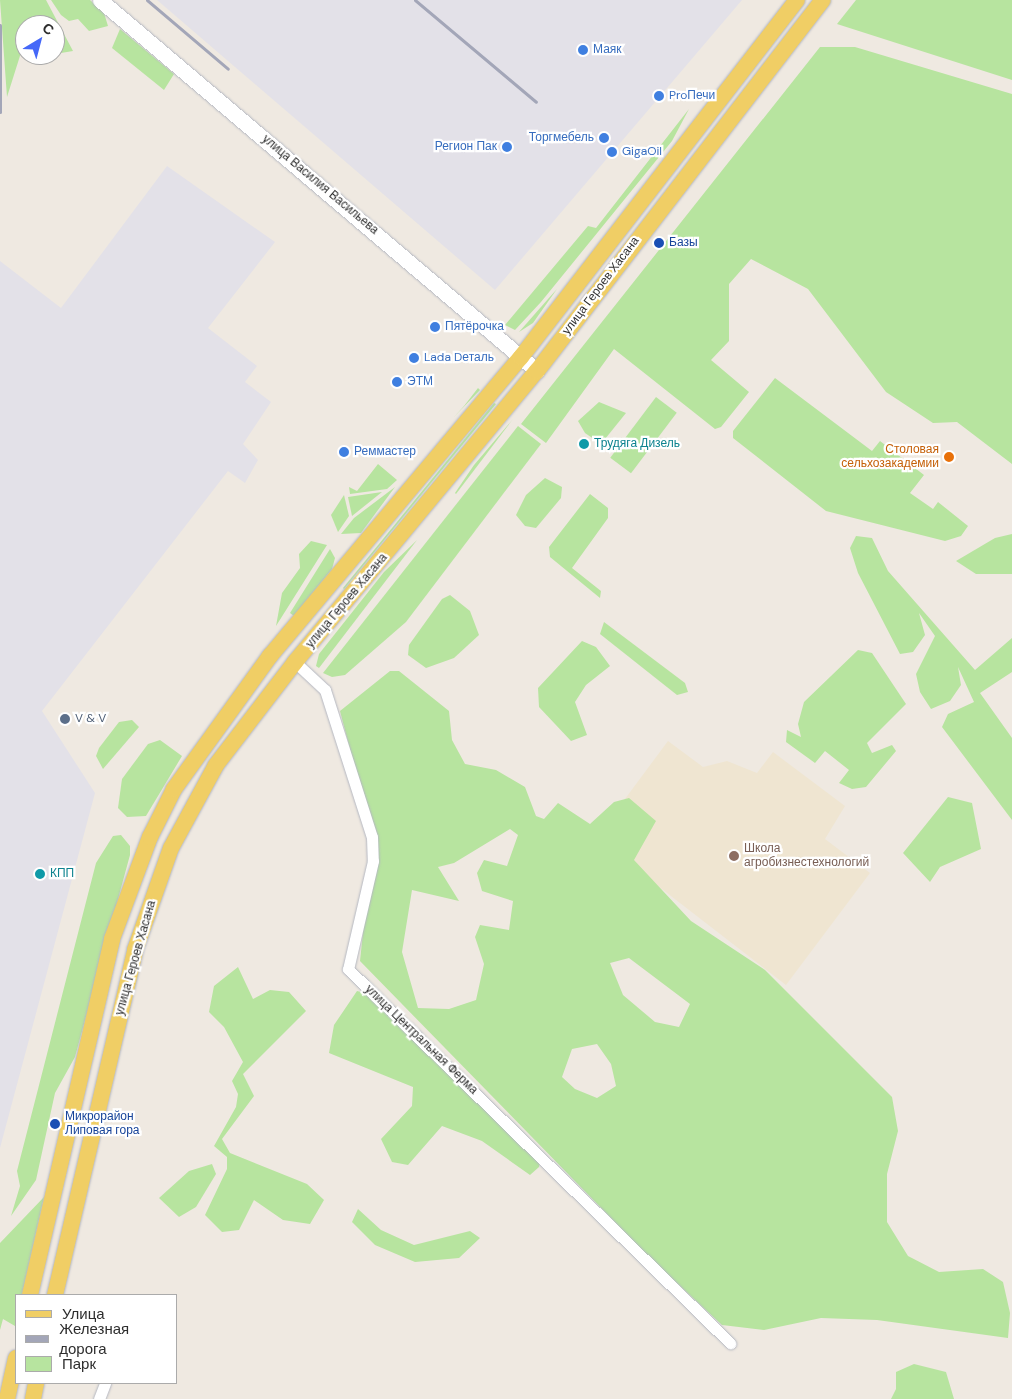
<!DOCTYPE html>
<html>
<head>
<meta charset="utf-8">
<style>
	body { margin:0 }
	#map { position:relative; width:1012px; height:1399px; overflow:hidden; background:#efe9e1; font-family:"DM Sans",sans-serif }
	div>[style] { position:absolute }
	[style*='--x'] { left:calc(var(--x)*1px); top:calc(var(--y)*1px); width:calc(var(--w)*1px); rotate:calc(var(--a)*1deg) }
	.industrial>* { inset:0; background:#e3e1e8 }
	.education>* { inset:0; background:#efe5d1 }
	.green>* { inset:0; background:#b7e49f; transform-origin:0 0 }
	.roads { filter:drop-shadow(0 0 1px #b4b7c1) drop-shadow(0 0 1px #b4b7c1) }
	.street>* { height:11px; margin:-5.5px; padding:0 5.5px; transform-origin:5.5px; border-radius:5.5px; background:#fff }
	.secondary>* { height:15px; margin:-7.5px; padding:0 7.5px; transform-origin:7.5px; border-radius:7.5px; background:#fff }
	.primary>* { height:16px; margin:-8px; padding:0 8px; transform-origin:8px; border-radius:8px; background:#f0ce65 }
	.rail>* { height:3px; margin:-1.5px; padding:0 1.5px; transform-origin:1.5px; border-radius:1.5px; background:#a3a6b8 }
	.dots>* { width:14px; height:14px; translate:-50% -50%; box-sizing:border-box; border:2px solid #fff; border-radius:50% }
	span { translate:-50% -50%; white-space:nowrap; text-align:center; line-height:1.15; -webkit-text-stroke:4.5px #fff; paint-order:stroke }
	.shop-label { font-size:12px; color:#366cbe }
	.left { translate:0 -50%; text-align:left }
	.right { translate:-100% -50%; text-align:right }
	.street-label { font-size:12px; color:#2e2e2e }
	.transit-label { font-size:12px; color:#164399 }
	.culture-label { font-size:12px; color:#0d838f }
	.food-label { font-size:12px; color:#c56008 }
	.service-label { font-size:12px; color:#4e5e75 }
	.education-label { font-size:12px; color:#785e54 }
	.legend { position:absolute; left:15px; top:1294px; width:162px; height:90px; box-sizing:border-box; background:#fff; border:1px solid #ababab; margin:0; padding:6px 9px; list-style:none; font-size:15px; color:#2e2e2e }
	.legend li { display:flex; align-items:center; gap:10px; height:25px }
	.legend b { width:25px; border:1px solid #ababab }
	.north { position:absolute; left:15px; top:15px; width:50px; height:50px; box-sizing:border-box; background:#fff; border:1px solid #ababab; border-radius:50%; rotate:37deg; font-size:14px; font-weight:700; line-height:20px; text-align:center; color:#2e2e2e }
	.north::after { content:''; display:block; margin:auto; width:18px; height:22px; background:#4568f8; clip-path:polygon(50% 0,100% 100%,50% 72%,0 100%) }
</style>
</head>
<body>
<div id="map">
	<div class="industrial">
		<i style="clip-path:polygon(157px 0,742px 0,495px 290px)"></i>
		<i style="clip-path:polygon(167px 166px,275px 242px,208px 328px,257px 366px,245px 382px,271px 402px,243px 444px,258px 460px,245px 483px,228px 471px,42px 711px,95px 793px,0 1148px,0 261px,61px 308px)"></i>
	</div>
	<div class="education">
		<i style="clip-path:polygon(668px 741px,703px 767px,727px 761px,757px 773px,773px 752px,845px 806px,825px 839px,870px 873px,786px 985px,596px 838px)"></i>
	</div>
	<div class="green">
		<i style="clip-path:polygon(0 0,46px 0,73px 51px,55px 54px,55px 25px,25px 25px,25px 40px,7px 97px)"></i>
		<i style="clip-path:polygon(51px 0,90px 0,104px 13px,108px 26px,89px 31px,78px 19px,69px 21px,61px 15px)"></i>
		<i style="clip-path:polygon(856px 0,1012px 0,1012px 80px,837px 24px)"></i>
		<i style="clip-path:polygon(120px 29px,174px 74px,164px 90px,112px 48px)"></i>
		<i style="clip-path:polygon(820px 47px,855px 47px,1012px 94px,1012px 464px,957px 422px,933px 423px,886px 392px,808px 289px,751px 259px,729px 284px,729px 341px,711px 360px,749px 392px,721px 427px,715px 429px,614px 349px,546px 443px,521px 424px)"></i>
		<i style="clip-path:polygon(689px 109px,672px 141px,541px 302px,515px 330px,505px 325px,588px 226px,596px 228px)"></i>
		<i style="clip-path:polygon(557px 289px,533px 323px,519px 332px,548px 299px)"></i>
		<i style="clip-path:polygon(775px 378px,872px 451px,880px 441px,924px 475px,910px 493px,933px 509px,938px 502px,968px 526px,961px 536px,945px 541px,826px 511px,733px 438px,733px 431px)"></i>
		<i style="clip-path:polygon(478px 388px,480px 390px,453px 418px,464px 406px)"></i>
		<i style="left:656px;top:397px;width:26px;height:76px;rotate:37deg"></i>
		<i style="clip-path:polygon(599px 402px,626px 413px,601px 444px,585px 433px,578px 421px)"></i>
		<i style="clip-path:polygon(494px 403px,496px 404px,344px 589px,343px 588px)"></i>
		<i style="clip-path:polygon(513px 419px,456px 494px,455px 493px,474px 465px)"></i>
		<i style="clip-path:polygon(518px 426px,541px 444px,406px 622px,345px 675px,332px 677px,323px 673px)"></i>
		<i style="clip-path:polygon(378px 464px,397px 480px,387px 489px,350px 494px,349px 487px,357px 491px)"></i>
		<i style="clip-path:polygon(545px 478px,562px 487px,561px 498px,536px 528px,525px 526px,516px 515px,526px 495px)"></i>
		<i style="clip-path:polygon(395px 487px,361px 533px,341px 534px,354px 518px)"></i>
		<i style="clip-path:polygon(382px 492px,352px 516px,348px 497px)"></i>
		<i style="clip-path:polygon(590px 494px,608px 508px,608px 518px,572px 568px,601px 591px,600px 598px,550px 557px,549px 547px)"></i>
		<i style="clip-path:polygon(344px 495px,349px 516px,338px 532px,331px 515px)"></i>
		<i style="clip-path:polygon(1012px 534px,1012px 574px,976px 574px,956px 561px,995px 538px)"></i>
		<i style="clip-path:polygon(856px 536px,872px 538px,888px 571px,975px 670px,1012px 638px,1012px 672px,980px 693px,1012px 738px,1012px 820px,942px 727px,948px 714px,974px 702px,958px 667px,961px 685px,950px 701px,931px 709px,920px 692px,916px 674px,935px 636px,919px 613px,925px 635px,913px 652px,900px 654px,858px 573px,850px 548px)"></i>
		<i style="clip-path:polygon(417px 540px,319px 668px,316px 666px,319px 654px,384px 572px)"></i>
		<i style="clip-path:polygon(311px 541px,327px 545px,276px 626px,282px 593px,300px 568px,299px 554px)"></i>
		<i style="clip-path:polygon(330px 549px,335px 558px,332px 569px,294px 616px,290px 613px)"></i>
		<i style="clip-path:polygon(450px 595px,470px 611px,479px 635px,454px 658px,426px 668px,408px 655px,409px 645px,442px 599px)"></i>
		<i style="clip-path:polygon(604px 622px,685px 683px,688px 692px,677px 695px,600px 634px)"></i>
		<i style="clip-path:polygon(582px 641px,596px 647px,610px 666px,586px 685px,575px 702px,587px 735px,571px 741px,539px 707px,538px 688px)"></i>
		<i style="clip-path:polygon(858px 650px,872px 653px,906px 704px,867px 743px,872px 753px,892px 745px,896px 751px,866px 787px,852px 789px,839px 783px,849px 770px,825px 751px,815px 763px,786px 742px,787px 730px,801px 737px,798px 724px,804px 702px)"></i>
		<i style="clip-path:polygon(evenodd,390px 671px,399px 671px,449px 711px,452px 740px,465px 764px,496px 770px,525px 787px,536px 816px,544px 819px,558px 803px,590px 824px,614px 802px,629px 798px,656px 821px,634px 860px,691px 921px,765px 970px,892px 1097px,898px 1131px,887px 1174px,887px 1222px,908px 1256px,939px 1272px,983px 1269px,1003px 1282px,1010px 1313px,1008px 1338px,877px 1320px,821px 1318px,764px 1330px,722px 1325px,650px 1258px,360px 961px,373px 838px,340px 711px,390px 671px,510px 829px,518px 835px,507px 866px,484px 860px,477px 873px,482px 891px,513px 901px,509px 930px,480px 925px,475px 937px,484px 964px,476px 1000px,449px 1009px,418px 1008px,402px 952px,412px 890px,459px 901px,438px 867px,454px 863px,510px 829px,390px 671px,629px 958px,690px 1004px,679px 1027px,655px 1022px,623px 995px,610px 963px,629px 958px,390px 671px,597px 1044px,611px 1064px,616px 1086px,597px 1098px,575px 1089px,562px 1077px,572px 1049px,597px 1044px)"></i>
		<i style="clip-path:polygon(132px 720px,139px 727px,103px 769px,96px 756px,99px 748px,119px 722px)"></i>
		<i style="clip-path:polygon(160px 740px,182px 756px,146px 816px,127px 817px,118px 808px,122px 779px,148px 744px)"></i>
		<i style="clip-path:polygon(948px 797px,972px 803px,981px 849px,940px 867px,930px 882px,903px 853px)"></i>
		<i style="clip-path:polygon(121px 835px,130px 846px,130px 855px,75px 1057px,55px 1093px,36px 1180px,11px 1216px,20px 1186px,17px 1171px,96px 863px,113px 836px)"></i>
		<i style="clip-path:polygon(238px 967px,253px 999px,270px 990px,289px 992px,306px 1011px,243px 1074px,254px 1096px,222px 1139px,230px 1153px,307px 1184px,324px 1200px,310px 1224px,283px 1220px,254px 1200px,239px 1230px,222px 1232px,205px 1215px,227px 1169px,227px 1157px,214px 1146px,236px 1107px,238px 1094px,232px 1081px,243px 1062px,224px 1027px,209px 1012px,214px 986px)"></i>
		<i style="clip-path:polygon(357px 991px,369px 994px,540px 1161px,539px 1167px,530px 1175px,482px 1141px,442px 1126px,408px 1165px,392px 1162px,381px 1139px,412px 1106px,413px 1087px,329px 1053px,334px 1025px)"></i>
		<i style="clip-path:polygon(212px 1164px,216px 1174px,196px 1207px,179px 1217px,159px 1198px,189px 1171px)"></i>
		<i style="clip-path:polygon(44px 1197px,22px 1295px,16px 1295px,15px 1326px,3px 1319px,0 1330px,0 1243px)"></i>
		<i style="clip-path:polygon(358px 1209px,381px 1230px,414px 1245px,470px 1231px,480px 1238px,459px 1258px,415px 1262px,375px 1245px,352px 1222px)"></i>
		<i style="clip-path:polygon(914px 1364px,946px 1372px,954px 1399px,891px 1399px,896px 1389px,896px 1372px)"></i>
	</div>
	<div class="roads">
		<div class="street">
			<i style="--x:295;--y:662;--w:41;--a:43"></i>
			<i style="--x:325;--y:690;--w:154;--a:72.3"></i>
			<i style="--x:372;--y:837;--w:24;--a:88"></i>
			<i style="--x:373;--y:861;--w:111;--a:103"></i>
			<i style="--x:348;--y:969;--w:535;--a:44.39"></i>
			<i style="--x:99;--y:1399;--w:17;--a:-69"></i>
		</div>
		<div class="secondary">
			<i style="--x:100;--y:0;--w:573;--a:40.33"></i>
		</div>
		<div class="primary">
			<i style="--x:30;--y:1295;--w:365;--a:-77"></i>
			<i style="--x:112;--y:939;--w:109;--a:-69.6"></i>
			<i style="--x:150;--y:837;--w:54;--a:-63.4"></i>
			<i style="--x:174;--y:789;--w:164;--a:-54.2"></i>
			<i style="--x:270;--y:656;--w:390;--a:-50"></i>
			<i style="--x:521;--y:357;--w:451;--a:-52.3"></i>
			<i style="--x:55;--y:1295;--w:354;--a:-76.9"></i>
			<i style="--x:135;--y:950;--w:108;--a:-70.6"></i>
			<i style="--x:171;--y:848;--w:94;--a:-61.5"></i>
			<i style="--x:216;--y:765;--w:130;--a:-52.5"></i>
			<i style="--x:295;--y:662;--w:378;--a:-50.3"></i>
			<i style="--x:537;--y:371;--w:468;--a:-52.4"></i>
			<i style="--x:7;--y:1399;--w:42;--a:-77.6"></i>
			<i style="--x:33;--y:1399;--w:16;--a:-79"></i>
		</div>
	</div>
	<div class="rail">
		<i style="--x:147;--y:0;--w:106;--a:40.4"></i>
		<i style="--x:415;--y:0;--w:158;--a:40.1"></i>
		<i style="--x:0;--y:25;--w:87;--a:90"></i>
	</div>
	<div class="dots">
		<i style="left:583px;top:50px;background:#3f7fe0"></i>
		<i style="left:659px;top:96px;background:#3f7fe0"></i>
		<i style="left:604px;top:138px;background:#3f7fe0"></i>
		<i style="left:507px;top:147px;background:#3f7fe0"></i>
		<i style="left:612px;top:152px;background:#3f7fe0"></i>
		<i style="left:659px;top:243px;background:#1a4fb4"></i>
		<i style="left:435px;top:327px;background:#3f7fe0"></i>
		<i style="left:414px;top:358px;background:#3f7fe0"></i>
		<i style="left:397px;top:382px;background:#3f7fe0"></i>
		<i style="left:584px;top:444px;background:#0f9aa8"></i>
		<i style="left:344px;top:452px;background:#3f7fe0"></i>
		<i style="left:949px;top:457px;background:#e8710a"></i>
		<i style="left:65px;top:719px;background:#5c6f8a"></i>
		<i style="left:734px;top:856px;background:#8d6e63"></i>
		<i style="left:40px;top:874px;background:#0f9aa8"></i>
		<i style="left:55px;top:1124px;background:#1a4fb4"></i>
	</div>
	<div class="shop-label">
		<span class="left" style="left:593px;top:50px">Маяк</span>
		<span class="left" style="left:669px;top:96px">ProПечи</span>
		<span class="right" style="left:594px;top:138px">Торгмебель</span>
		<span class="right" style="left:497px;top:147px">Регион Пак</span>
		<span class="left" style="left:622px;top:152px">GigaOil</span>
		<span class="left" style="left:445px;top:327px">Пятёрочка</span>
		<span class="left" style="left:424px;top:358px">Lada Dеталь</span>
		<span class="left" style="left:407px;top:382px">ЭТМ</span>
		<span class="left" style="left:354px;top:452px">Реммастер</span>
	</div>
	<div class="street-label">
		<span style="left:320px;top:185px;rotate:40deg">улица Василия Васильева</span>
		<span style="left:601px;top:286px;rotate:-53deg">улица Героев Хасана</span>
		<span style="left:347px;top:601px;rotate:-50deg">улица Героев Хасана</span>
		<span style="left:136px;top:958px;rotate:-74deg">улица Героев Хасана</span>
		<span style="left:421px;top:1040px;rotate:44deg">улица Центральная Ферма</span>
	</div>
	<div class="transit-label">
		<span class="left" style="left:669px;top:243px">Базы</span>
		<span class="left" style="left:65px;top:1124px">Микрорайон<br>Липовая гора</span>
	</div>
	<div class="culture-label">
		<span class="left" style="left:594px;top:444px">Трудяга Дизель</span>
		<span class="left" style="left:50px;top:874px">КПП</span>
	</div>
	<div class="food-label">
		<span class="right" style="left:939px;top:457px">Столовая<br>сельхозакадемии</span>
	</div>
	<div class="service-label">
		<span class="left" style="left:75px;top:719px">V &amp; V</span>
	</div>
	<div class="education-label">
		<span class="left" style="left:744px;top:856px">Школа<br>агробизнестехнологий</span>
	</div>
	<ul class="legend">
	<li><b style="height:6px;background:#f0ce65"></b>Улица</li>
	<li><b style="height:6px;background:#a3a6b8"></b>Железная дорога</li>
	<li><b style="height:14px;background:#b7e49f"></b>Парк</li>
	</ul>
	<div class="north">С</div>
</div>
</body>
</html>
